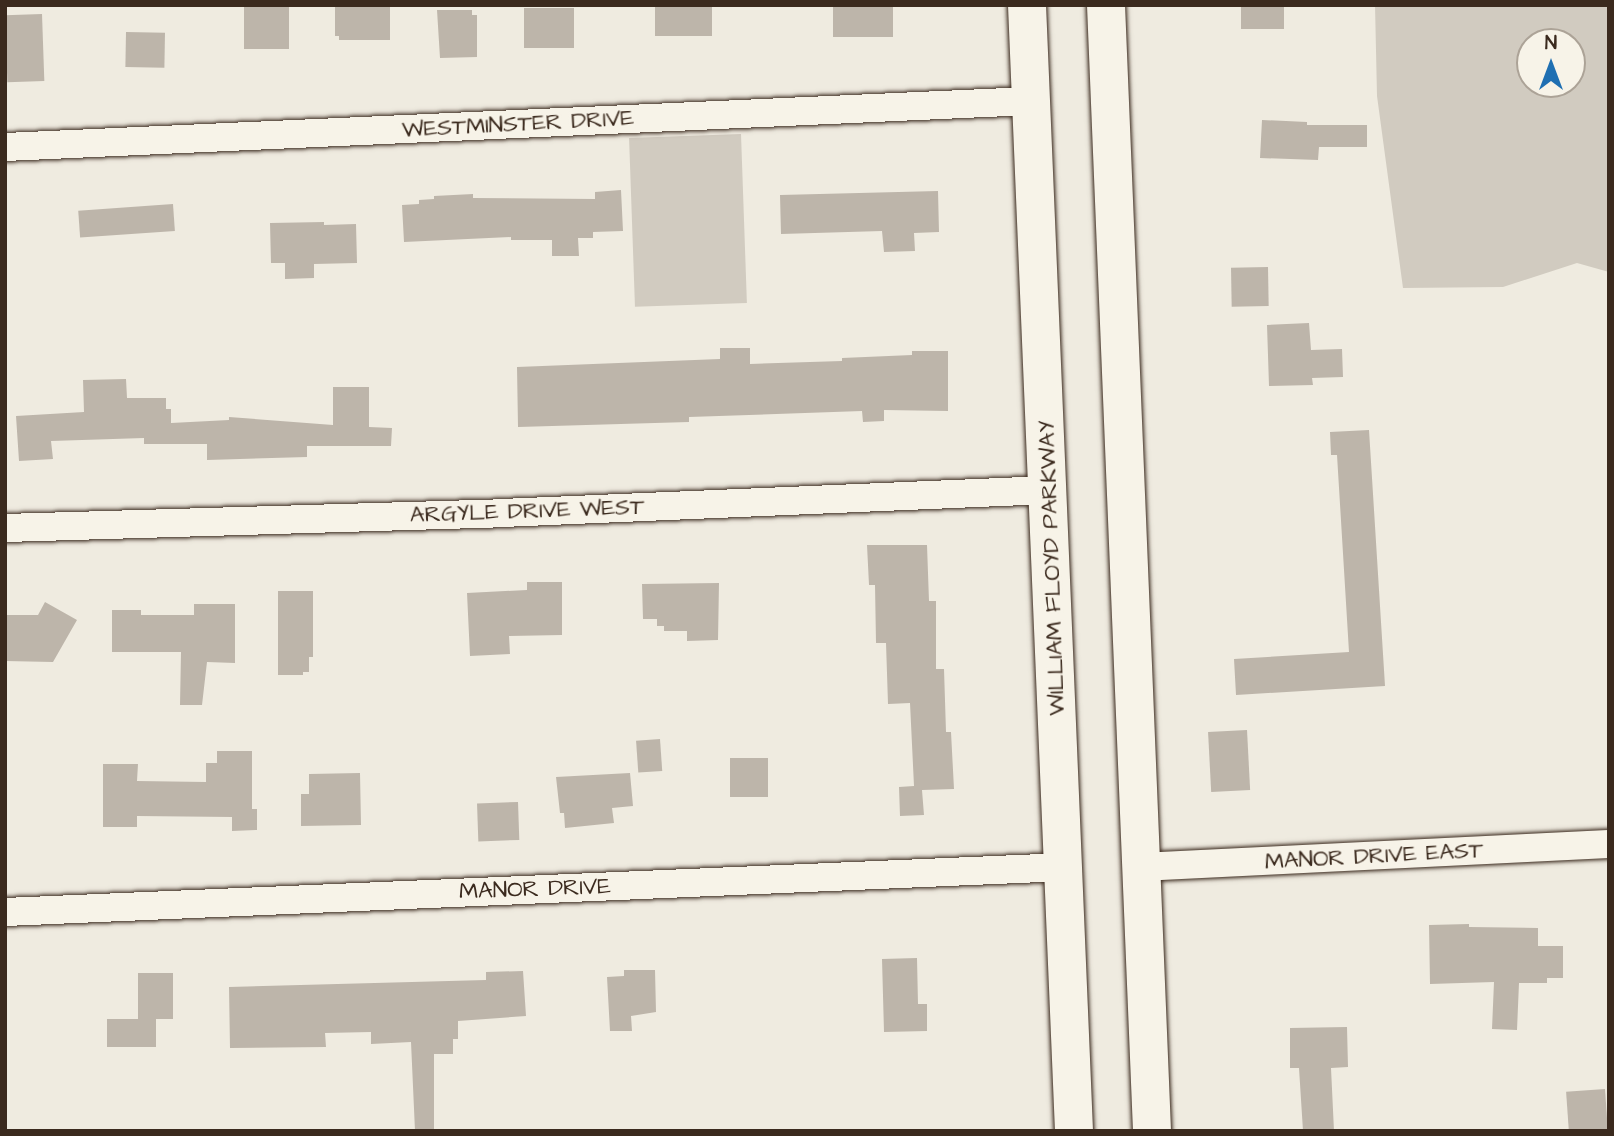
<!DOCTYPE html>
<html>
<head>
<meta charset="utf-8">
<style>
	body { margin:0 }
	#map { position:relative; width:1614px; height:1136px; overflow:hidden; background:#efebe0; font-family:"Architects Daughter",sans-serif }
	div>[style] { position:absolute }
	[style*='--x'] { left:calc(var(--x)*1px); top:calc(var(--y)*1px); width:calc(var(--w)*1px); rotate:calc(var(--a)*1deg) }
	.green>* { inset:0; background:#d1cbc0; transform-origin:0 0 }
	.building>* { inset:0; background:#bdb5aa; transform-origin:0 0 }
	.roads { filter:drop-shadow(0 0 2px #3b2a1e) drop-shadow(0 0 2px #3b2a1e) }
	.street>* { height:28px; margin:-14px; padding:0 14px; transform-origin:14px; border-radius:14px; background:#f7f3e8 }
	.highway>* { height:38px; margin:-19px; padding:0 19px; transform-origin:19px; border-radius:19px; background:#f7f3e8 }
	span { translate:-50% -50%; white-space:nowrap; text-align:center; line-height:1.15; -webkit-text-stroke:5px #f7f3e8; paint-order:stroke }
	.street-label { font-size:23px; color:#3b2a1e }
	.frame { position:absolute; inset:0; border:7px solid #3b2a1e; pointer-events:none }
	.north { position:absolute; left:1516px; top:28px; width:70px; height:70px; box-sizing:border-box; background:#f7f3e8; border:2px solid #aca397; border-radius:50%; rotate:0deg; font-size:19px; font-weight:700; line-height:28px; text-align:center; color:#3b2a1e }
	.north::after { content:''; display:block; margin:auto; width:24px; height:32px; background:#1f6fb2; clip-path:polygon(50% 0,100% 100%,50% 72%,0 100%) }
</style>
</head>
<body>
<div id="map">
	<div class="green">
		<i style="clip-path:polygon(evenodd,1375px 5px,1609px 5px,1609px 272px,1577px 263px,1503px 287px,1403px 288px,1377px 96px,1375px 5px,1530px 42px,1572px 42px,1572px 84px,1530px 84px,1530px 42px)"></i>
		<i style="left:741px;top:134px;width:169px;height:112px;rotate:88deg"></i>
	</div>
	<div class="building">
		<i style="left:244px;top:5px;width:45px;height:44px"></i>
		<i style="clip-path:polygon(335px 5px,390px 5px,390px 40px,339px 40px,339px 36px,335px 36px)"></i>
		<i style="left:655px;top:5px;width:57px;height:31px"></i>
		<i style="left:833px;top:5px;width:60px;height:32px"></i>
		<i style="left:1241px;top:5px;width:43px;height:24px"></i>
		<i style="left:524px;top:8px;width:50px;height:40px"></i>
		<i style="clip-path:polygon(437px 10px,472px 10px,472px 15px,477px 15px,477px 57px,440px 58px)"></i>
		<i style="left:42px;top:14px;width:67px;height:37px;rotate:88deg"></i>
		<i style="left:126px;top:32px;width:39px;height:35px;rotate:1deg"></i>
		<i style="clip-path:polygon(1262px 120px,1307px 122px,1307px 125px,1367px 125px,1367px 147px,1319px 147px,1318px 160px,1260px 158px)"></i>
		<i style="clip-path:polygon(621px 190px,623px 231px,593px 232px,593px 238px,578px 238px,579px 256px,552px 256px,552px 240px,511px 240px,511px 237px,404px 242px,402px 205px,419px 204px,419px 200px,434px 199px,434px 196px,473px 194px,473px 198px,595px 199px,595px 192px)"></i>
		<i style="clip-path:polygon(938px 191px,939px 232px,914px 233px,915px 251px,884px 252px,882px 231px,781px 234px,780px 195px)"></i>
		<i style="left:173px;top:204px;width:27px;height:95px;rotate:86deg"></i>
		<i style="clip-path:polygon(324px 222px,324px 225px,356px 224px,357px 263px,314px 264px,314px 278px,285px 279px,285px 263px,271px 263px,270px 223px)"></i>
		<i style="left:1268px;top:267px;width:39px;height:37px;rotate:89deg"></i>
		<i style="clip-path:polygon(1309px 323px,1311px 350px,1342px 349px,1343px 377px,1312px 378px,1313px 385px,1269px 386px,1267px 325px)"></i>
		<i style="clip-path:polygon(720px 348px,750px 348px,750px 364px,842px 361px,842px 358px,912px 355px,912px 351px,948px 351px,948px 411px,884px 410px,884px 421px,863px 422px,862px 411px,689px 417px,689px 422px,518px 427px,517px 367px,720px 359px)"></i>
		<i style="clip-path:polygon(126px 379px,127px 398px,166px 398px,166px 409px,171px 409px,171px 423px,229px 420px,229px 417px,333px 425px,333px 387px,369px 387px,369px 427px,392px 428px,391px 446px,307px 446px,307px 457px,207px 460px,207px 444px,144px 444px,144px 438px,51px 441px,53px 459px,19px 461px,16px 416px,84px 412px,83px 380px)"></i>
		<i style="clip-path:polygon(1369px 430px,1385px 686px,1236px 695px,1234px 659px,1349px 652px,1337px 455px,1331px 455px,1330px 432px)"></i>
		<i style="clip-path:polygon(867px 545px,927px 545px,929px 601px,936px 601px,936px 669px,944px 669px,946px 732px,951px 732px,954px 789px,922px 790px,924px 815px,900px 816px,899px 787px,914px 786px,910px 703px,888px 704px,886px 643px,876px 643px,875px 585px,869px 585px)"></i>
		<i style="clip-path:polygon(527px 582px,562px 582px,562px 635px,509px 636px,510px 654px,470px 656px,467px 593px,527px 590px)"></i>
		<i style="clip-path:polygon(719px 583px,718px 640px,687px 641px,687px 631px,664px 631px,664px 626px,657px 626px,657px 619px,643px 619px,642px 584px)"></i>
		<i style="clip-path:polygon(278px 591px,313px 591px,313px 657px,309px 657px,309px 672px,303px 672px,303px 675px,278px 675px)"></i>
		<i style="clip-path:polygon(45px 602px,77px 620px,53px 662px,5px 661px,5px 615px,38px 615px)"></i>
		<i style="clip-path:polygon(194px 604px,235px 604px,235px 663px,207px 662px,202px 705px,180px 705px,181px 652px,112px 652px,112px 610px,141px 610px,141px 615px,194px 615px)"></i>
		<i style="left:1247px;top:730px;width:60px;height:39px;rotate:87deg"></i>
		<i style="left:660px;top:739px;width:32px;height:24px;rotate:86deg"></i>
		<i style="clip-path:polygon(217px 751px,252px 751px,252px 809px,257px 809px,257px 830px,232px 831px,232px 817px,137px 816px,137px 827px,103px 827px,103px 764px,138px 764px,137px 781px,206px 782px,206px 763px,217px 763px)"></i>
		<i style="left:730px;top:758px;width:38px;height:39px"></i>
		<i style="clip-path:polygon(360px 773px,361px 825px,301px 826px,301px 794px,309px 794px,309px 774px)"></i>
		<i style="clip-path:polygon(630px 773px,633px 806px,612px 808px,614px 823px,565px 828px,564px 813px,560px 813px,556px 777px)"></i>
		<i style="left:518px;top:802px;width:38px;height:41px;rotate:88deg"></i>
		<i style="clip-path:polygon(1469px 924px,1469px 927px,1538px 928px,1538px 946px,1563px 946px,1563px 978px,1547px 978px,1547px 983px,1519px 983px,1517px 1030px,1492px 1029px,1494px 982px,1430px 984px,1429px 925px)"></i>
		<i style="clip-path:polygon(917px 958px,918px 1004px,927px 1004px,927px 1031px,884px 1032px,882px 959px)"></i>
		<i style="clip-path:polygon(624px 970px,655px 970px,656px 1012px,631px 1016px,632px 1031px,610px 1031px,607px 977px,624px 976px)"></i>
		<i style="clip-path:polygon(523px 971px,526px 1016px,458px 1021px,458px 1039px,453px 1039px,453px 1054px,434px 1054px,434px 1131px,415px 1131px,411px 1042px,371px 1044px,371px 1032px,325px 1033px,326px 1047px,230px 1048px,229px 987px,486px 980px,486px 972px)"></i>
		<i style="left:138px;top:973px;width:35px;height:46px"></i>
		<i style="left:107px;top:1019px;width:49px;height:28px"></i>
		<i style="clip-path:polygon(1347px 1027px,1348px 1067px,1331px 1068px,1334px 1131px,1303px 1131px,1299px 1068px,1290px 1068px,1290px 1028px)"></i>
		<i style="left:1605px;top:1089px;width:42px;height:39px;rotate:86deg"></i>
	</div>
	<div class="roads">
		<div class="street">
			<i style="--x:5;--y:147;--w:1026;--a:-2.57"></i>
			<i style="--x:5;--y:528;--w:497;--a:-1.7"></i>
			<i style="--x:502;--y:513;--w:547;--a:-2.41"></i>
			<i style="--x:1139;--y:867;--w:471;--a:-2.8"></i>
			<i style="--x:5;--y:912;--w:1060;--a:-2.43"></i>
		</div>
		<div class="highway">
			<i style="--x:1027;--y:5;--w:1127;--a:87.61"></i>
			<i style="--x:1106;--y:5;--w:1127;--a:87.66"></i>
		</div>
	</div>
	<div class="street-label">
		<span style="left:518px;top:124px;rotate:-3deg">WESTMINSTER DRIVE</span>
		<span style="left:527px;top:511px;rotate:-2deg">ARGYLE DRIVE WEST</span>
		<span style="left:1052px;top:568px;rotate:-92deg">WILLIAM FLOYD PARKWAY</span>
		<span style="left:1374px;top:856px;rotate:-3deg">MANOR DRIVE EAST</span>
		<span style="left:535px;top:889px;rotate:-2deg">MANOR DRIVE</span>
	</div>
	<div class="frame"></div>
	<div class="north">N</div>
</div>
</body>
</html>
